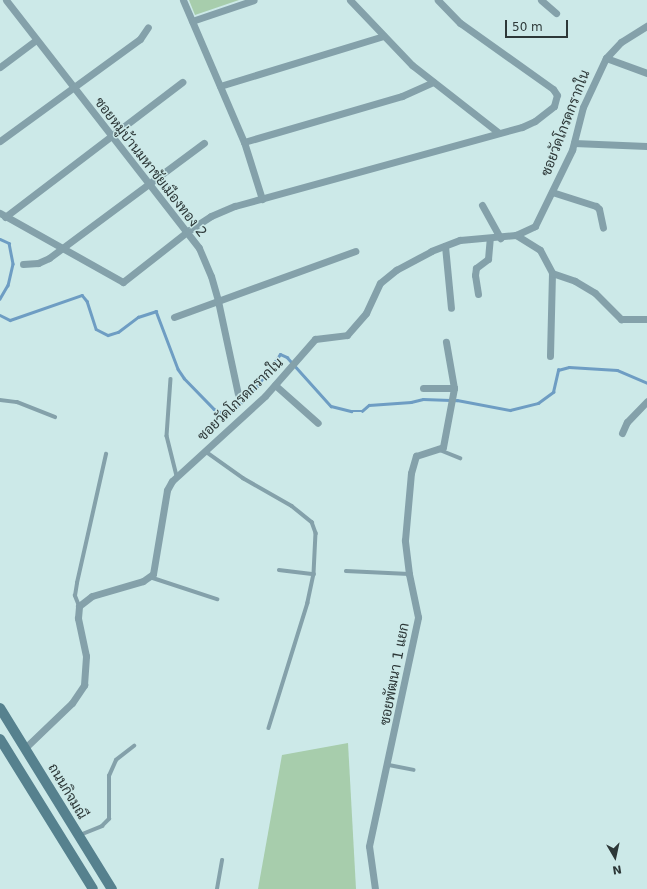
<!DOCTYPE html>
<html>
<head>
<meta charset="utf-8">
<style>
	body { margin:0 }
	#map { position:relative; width:647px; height:889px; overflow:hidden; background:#cce9e8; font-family:"DejaVu Sans",Sarabun,sans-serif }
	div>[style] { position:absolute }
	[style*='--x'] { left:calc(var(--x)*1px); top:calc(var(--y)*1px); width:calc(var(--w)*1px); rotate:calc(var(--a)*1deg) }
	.green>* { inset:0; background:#a7cdac }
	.stream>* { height:2.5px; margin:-1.25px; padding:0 1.25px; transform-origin:1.25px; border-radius:1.25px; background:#6e9dc3 }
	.lane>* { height:3.5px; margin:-1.75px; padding:0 1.75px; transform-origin:1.75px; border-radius:1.75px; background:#84a1aa }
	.street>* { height:7px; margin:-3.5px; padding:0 3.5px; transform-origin:3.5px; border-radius:3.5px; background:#84a1aa }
	.secondary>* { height:10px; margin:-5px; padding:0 5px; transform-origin:5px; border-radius:5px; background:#56818e }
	span { translate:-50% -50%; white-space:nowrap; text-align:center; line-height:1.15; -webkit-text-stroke:3px #cce9e8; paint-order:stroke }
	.street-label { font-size:14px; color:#2d3838 }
	.north { position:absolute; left:595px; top:837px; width:40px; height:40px; -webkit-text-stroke:3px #cce9e8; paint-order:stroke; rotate:171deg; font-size:11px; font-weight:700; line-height:16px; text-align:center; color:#2d3838 }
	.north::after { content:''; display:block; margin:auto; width:14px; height:18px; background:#2d3838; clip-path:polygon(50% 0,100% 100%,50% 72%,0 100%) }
	.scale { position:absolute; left:505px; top:20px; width:63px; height:18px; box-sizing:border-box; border:2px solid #2d3838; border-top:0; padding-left:5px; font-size:12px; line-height:14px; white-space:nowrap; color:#2d3838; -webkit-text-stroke:3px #cce9e8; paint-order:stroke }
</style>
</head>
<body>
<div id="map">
	<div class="green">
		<i style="clip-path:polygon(189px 0,239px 0,195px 15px)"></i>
		<i style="clip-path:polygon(348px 743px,356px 889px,258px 889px,282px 755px)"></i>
	</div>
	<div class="stream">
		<i style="--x:0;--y:239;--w:10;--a:24"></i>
		<i style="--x:9;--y:243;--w:21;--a:79"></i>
		<i style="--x:13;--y:264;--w:22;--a:103"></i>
		<i style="--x:8;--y:285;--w:16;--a:120"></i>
		<i style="--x:0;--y:315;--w:11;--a:27"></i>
		<i style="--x:10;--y:320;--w:76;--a:-19.1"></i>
		<i style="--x:82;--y:295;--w:8;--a:50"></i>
		<i style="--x:87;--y:301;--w:29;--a:72"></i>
		<i style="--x:96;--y:329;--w:13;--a:27"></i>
		<i style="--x:108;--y:335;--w:10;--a:-17"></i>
		<i style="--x:118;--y:332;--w:25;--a:-37"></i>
		<i style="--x:138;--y:317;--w:19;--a:-18"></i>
		<i style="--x:156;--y:311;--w:62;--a:69.2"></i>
		<i style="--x:178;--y:369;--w:11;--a:56"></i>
		<i style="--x:184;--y:378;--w:43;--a:45.9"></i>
		<i style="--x:214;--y:409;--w:11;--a:27"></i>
		<i style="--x:224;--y:414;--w:9;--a:-18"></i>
		<i style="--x:233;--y:411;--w:35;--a:-46"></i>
		<i style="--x:257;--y:386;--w:39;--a:-54"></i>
		<i style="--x:280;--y:354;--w:8;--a:23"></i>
		<i style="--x:287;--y:357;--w:66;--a:48.1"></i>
		<i style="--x:331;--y:406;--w:21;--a:14"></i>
		<i style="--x:351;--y:411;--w:11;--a:0"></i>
		<i style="--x:362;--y:411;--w:9;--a:-41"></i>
		<i style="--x:369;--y:405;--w:42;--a:-4.1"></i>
		<i style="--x:411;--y:402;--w:12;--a:-14"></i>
		<i style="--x:423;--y:399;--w:34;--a:2"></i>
		<i style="--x:457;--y:400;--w:54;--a:10.7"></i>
		<i style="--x:510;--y:410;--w:29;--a:-14"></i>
		<i style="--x:538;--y:403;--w:19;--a:-36"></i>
		<i style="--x:553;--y:392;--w:23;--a:-77"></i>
		<i style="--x:558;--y:370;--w:11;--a:-15"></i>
		<i style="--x:569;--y:367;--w:48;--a:3.6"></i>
		<i style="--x:617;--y:370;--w:33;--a:23"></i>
	</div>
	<div class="lane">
		<i style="--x:171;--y:379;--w:57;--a:94"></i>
		<i style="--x:167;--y:436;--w:41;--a:76"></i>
		<i style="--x:0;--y:400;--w:17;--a:7"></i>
		<i style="--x:17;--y:402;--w:41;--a:21.5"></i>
		<i style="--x:440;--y:450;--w:22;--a:22"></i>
		<i style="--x:205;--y:451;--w:47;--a:35.4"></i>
		<i style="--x:243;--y:478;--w:56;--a:29.7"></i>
		<i style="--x:292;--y:506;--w:26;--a:39"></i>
		<i style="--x:312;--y:522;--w:12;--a:70"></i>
		<i style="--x:316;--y:533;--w:41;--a:92.8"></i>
		<i style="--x:314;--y:574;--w:30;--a:102"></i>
		<i style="--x:308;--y:603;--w:131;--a:107.3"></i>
		<i style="--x:279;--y:570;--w:35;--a:7"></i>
		<i style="--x:346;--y:571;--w:63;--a:2.7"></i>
		<i style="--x:150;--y:577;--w:71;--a:18.2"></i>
		<i style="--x:79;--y:606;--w:11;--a:-112"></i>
		<i style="--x:75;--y:596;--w:13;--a:-81"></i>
		<i style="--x:77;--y:583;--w:132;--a:-77.3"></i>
		<i style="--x:389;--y:765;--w:25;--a:11"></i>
		<i style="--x:80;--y:835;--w:24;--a:-22"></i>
		<i style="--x:102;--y:826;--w:10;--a:-45"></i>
		<i style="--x:109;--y:819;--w:43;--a:-90"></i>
		<i style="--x:109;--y:776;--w:17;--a:-66"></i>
		<i style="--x:116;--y:760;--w:23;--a:-38"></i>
		<i style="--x:217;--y:889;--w:29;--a:-80"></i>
	</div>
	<div class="street">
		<i style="--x:6;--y:0;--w:314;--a:52.1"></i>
		<i style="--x:199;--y:248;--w:30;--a:67"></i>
		<i style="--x:211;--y:276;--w:26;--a:74"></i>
		<i style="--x:218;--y:301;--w:95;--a:77.9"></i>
		<i style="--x:183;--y:0;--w:155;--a:66.8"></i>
		<i style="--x:244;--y:142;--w:60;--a:72.5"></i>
		<i style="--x:350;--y:0;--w:90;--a:46.4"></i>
		<i style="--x:412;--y:65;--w:110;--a:38"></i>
		<i style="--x:541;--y:0;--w:20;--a:41"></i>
		<i style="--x:192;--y:21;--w:65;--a:-18.7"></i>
		<i style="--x:606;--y:58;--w:44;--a:20.1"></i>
		<i style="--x:0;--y:67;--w:45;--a:-36.9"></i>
		<i style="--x:220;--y:86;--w:171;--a:-17"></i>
		<i style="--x:0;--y:141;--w:173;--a:-36.1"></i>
		<i style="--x:140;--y:39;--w:14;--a:-56"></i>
		<i style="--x:244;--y:142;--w:165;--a:-16.2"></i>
		<i style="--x:402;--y:96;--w:34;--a:-24"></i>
		<i style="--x:574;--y:143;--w:73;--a:2.4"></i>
		<i style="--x:552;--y:192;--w:46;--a:17.7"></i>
		<i style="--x:596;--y:206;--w:4;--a:45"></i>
		<i style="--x:599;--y:209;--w:19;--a:78"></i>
		<i style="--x:482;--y:205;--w:38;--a:61"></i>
		<i style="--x:0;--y:213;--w:141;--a:29.3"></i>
		<i style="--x:123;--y:282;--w:83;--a:-38.1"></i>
		<i style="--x:188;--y:231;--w:27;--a:-33"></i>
		<i style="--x:211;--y:216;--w:26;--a:-23"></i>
		<i style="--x:235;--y:206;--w:298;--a:-15.4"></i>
		<i style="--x:522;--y:127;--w:14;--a:-25"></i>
		<i style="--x:535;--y:121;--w:24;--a:-38"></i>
		<i style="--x:554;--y:106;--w:11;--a:-75"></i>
		<i style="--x:557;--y:95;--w:7;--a:-124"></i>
		<i style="--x:553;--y:89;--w:114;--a:-144.6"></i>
		<i style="--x:460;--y:23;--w:32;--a:-134"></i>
		<i style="--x:5;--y:217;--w:223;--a:-37.3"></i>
		<i style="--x:516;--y:235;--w:28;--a:32"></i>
		<i style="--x:540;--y:250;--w:26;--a:62"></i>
		<i style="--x:552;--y:273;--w:83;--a:91.4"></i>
		<i style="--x:445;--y:246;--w:62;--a:84.5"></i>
		<i style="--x:23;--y:264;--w:15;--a:-4"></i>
		<i style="--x:38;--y:263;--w:12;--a:-24"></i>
		<i style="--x:49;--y:258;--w:193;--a:-36.6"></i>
		<i style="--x:552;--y:273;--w:24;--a:19"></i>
		<i style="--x:575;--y:281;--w:23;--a:31"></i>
		<i style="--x:595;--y:293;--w:37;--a:45"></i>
		<i style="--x:621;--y:319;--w:26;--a:0"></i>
		<i style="--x:478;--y:294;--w:19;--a:-99"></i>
		<i style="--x:475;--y:275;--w:7;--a:-82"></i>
		<i style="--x:476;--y:268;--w:15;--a:-37"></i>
		<i style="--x:488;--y:259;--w:21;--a:-85"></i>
		<i style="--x:174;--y:317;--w:193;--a:-20"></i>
		<i style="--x:275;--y:385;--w:57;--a:41.5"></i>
		<i style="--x:423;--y:388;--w:31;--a:0"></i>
		<i style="--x:622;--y:433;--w:12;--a:-66"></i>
		<i style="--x:627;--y:422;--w:29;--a:-46"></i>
		<i style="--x:25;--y:748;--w:65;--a:-43.8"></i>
		<i style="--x:72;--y:703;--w:22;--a:-56"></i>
		<i style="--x:84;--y:685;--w:29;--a:-86"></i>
		<i style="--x:86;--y:656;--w:39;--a:-102"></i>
		<i style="--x:78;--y:618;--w:12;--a:-85"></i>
		<i style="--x:79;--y:606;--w:16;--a:-38"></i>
		<i style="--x:92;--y:596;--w:53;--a:-16.4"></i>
		<i style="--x:143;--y:581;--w:12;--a:-35"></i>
		<i style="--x:153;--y:574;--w:85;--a:-80.5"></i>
		<i style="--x:167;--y:490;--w:10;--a:-61"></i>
		<i style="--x:172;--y:481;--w:126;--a:-42.4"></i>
		<i style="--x:265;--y:396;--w:76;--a:-48.7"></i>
		<i style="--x:315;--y:339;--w:32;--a:-7"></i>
		<i style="--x:347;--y:335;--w:29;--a:-49"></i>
		<i style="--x:366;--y:313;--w:33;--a:-65"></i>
		<i style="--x:380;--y:283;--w:21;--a:-39"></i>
		<i style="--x:396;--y:270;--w:40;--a:-28"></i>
		<i style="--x:431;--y:251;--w:31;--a:-21"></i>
		<i style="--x:460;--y:240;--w:56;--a:-5.1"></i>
		<i style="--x:516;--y:235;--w:21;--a:-25"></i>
		<i style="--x:535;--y:226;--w:85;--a:-64"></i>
		<i style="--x:572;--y:150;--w:44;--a:-75.7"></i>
		<i style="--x:583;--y:107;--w:54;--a:-64.9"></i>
		<i style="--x:606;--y:58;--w:22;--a:-47"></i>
		<i style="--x:621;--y:42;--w:31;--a:-32"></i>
		<i style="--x:375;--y:889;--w:43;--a:-97.9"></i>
		<i style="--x:369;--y:846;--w:234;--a:-77.9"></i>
		<i style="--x:418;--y:617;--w:44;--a:-101.8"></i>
		<i style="--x:409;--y:574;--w:34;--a:-97"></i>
		<i style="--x:405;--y:540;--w:67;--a:-84.9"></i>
		<i style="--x:411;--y:473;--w:18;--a:-74"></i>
		<i style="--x:416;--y:456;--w:28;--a:-18"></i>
		<i style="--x:443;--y:447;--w:60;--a:-79.4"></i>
		<i style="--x:454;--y:388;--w:47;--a:-99.9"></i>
	</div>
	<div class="secondary">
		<i style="--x:0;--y:708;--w:213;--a:58.3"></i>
		<i style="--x:0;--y:739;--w:176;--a:58.2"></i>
	</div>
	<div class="street-label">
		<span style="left:565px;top:123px;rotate:-69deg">ซอยวัดโกรดกรากใน</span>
		<span style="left:151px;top:167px;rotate:52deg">ซอยหมู่บ้านมหาชัยเมืองทอง 2</span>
		<span style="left:240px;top:399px;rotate:-44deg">ซอยวัดโกรดกรากใน</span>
		<span style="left:394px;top:674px;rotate:-79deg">ซอยพัฒนา 1 แยก</span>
		<span style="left:68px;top:791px;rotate:59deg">ถนนกิจมณี</span>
	</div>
	<div class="north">N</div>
	<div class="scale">50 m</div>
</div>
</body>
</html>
